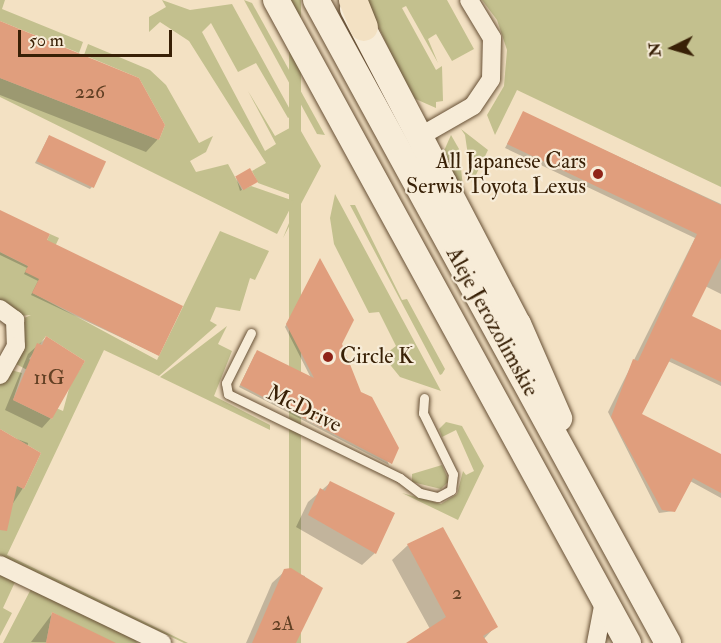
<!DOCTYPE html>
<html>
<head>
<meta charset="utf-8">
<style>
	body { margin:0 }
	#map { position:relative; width:721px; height:643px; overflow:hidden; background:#f3e1c3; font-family:"IM FELL Double Pica",serif }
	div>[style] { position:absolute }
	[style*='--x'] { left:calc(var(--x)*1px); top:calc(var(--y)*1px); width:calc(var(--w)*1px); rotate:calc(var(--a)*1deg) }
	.green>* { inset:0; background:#c3c08e; transform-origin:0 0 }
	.shadow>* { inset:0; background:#0003 }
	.building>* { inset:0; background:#e09e7d; transform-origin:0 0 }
	.roads { filter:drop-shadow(0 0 2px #675035) drop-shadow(0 0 2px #675035) }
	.lane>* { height:9px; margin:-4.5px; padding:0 4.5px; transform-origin:4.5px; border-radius:4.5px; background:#f7ecd8 }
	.street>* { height:18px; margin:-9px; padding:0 9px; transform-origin:9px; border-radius:9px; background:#f7ecd8 }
	.secondary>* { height:26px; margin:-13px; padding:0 13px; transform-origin:13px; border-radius:13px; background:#f7ecd8 }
	.primary>* { height:28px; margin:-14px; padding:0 14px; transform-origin:14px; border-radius:14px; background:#f3e1c3 }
	.dots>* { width:16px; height:16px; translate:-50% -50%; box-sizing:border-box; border:3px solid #f7ecd8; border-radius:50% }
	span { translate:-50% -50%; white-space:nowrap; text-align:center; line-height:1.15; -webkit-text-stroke:4.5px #f7ecd8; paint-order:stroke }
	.number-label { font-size:20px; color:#624024 }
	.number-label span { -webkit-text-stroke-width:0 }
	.poi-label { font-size:22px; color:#382006 }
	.right { translate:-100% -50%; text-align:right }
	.left { translate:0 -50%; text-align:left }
	.street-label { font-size:22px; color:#382006 }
	.north { position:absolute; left:643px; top:18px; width:60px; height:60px; -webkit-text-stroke:4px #f7ecd8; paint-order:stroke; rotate:265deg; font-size:16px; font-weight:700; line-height:24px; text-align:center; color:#382006 }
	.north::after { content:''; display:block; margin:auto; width:21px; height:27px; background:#382006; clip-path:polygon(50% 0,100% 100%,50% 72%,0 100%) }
	.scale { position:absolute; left:18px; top:30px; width:154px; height:27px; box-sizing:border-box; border:3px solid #382006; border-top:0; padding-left:8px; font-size:18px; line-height:21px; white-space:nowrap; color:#382006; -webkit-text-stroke:4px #f7ecd8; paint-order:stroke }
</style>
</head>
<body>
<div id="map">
	<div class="green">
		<i style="clip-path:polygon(0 0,5px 0,2px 9px,83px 42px,79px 53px,0 21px)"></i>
		<i style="clip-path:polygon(162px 0,190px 10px,232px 4px,293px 115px,288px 118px,256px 63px,238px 72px,211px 23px,202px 32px,265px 151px,276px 144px,248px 91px,275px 136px,297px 124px,321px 166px,283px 238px,299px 198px,258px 183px,252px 171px,266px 163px,189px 41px,160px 22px,149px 32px,149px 17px,166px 7px)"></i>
		<i style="clip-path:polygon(244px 0,252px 3px,325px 135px,317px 134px)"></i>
		<i style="left:289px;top:0;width:12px;height:734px"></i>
		<i style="clip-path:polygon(366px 0,447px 0,474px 49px,452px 61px,436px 34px,428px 39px,438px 63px,406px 6px,402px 8px,436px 70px,442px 66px,443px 101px,436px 102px,436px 108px,411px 97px)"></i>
		<i style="clip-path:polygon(482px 0,721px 0,721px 187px,517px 90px,495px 135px,487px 115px,504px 86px,507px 50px,497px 20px)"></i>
		<i style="clip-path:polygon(88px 44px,150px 70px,166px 85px,199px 143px,213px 136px,206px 152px,190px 161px,196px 172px,228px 164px,242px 190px,251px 186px,294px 201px,277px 234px,0 97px,0 78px,159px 140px,165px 125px,139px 78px,84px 55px)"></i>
		<i style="clip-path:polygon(461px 129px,488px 150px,472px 183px,465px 135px)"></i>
		<i style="clip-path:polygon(451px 135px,459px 149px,464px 197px,443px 153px)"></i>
		<i style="clip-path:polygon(335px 194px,441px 391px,400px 377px,383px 356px,396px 346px,379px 312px,369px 313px,334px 244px,330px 218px)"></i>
		<i style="clip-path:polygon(350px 205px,355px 205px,402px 300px,407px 299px,445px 369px,442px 374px,440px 375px)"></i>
		<i style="clip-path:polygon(220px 231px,269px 251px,255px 280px,250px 278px,240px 311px,216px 307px,210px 321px,217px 325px,159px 376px,104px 350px,7px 555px,188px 643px,184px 643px,0 555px,0 518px,16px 485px,24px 489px,41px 453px,0 429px,0 385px,11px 370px,22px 373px,13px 400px,52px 419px,56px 408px,63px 411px,70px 385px,85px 361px,46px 336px,29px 359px,35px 363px,31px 372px,16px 364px,20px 320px,31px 315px,18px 316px,0 304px,0 252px,28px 266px,31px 274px,50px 234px,59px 238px,33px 293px,157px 360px)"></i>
		<i style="clip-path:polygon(227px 326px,218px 344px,232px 351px,214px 396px,270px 425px,270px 430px,160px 377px)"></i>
		<i style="clip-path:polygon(446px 422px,462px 426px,484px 466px,458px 520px,402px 493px,441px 504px,457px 494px,463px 471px,466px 475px,474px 471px,456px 430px,442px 437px,439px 429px)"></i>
		<i style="clip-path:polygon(442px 465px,449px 481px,441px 489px,412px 482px,412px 474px)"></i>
		<i style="clip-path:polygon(0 574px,15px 582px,3px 608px,12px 613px,0 636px)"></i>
		<i style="clip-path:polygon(31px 589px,134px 639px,138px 643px,108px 643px,52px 612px,46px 643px,3px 643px)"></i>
	</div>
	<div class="shadow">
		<i style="clip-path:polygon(0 23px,158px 139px,146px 152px,0 95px)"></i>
		<i style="clip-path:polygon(524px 113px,721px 204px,721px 294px,705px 286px,690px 316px,721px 331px,721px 386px,668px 361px,640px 414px,721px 455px,721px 498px,690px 481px,674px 511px,659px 513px,608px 412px,695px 238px,505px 148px)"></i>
		<i style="clip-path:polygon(49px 136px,92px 187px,90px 189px,35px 163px)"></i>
		<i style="clip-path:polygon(236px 177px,256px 182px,240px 191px)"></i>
		<i style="clip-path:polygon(0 211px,45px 241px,158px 355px,31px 295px,38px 281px,24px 274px,27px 268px,0 255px)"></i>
		<i style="clip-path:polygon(320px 260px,340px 344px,389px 465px,239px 387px,255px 354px,311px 378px,285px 327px)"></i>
		<i style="clip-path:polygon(46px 338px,51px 418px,42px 428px,5px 410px,28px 354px)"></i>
		<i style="clip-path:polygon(0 433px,28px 443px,23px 488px,0 523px)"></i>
		<i style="clip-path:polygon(330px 483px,375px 553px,362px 565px,296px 527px,308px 502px)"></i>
		<i style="clip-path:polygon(408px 545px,496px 626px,481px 642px,409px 643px,430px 629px,392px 560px)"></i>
		<i style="clip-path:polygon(285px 571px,305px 576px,294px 643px,246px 643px,272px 583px)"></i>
		<i style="clip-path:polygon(52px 614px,106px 643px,31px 642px)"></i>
	</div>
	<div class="building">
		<i style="clip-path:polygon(0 21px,139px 78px,165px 125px,159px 140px,0 78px)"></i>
		<i style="clip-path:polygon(523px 111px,721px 205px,721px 258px,692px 316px,721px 330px,721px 382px,671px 358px,642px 414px,721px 454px,721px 493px,693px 478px,675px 512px,662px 510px,611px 417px,633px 359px,638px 361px,697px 234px,507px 144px)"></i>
		<i style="left:49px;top:135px;width:63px;height:29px;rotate:25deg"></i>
		<i style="left:250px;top:168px;width:16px;height:17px;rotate:60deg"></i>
		<i style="clip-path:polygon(0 210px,50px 234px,47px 240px,183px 306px,159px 356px,32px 293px,39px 279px,25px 272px,28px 266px,0 252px)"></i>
		<i style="clip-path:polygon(320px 258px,354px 320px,342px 344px,361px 392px,372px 397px,399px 448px,392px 464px,240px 385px,257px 350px,314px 378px,286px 324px)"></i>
		<i style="clip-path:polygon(46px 336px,85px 361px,52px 419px,13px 400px,37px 343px,42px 345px)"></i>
		<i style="clip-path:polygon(0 429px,41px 453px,24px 489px,17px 486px,7px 531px,0 530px)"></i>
		<i style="clip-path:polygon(330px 481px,395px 513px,376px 554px,308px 515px,320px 488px,325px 491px)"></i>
		<i style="clip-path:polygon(443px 527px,498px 627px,483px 636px,488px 643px,406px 643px,446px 617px,407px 544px)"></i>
		<i style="clip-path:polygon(291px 568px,323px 588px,296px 643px,252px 643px,284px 569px)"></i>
		<i style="clip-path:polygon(52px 612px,116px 643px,46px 643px)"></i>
	</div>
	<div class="roads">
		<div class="lane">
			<i style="--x:251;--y:333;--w:56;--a:116.6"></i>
			<i style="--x:226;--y:383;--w:11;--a:80"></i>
			<i style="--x:228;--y:394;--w:191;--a:26"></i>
			<i style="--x:400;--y:478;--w:25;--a:37"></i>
			<i style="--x:420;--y:493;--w:18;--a:13"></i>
			<i style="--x:438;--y:497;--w:15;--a:-28"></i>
			<i style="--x:451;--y:490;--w:16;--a:-83"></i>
			<i style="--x:453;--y:474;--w:68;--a:-116.2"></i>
			<i style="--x:423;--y:413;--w:15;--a:-86"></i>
		</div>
		<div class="street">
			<i style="--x:419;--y:137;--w:62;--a:-29.9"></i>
			<i style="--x:473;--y:106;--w:32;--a:-56"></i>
			<i style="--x:491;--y:79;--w:41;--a:-88.6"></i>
			<i style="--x:492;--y:38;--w:44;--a:-121.2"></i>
			<i style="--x:0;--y:309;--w:19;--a:36"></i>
			<i style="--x:15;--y:320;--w:26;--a:88"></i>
			<i style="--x:16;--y:346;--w:33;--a:119"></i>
			<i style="--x:0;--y:565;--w:180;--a:25.7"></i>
			<i style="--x:596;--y:643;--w:43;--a:-79.2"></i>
		</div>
		<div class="secondary">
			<i style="--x:276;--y:0;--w:733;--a:61.3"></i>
			<i style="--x:316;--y:0;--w:733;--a:61.3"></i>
			<i style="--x:353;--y:9;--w:356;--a:62.4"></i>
			<i style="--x:518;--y:324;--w:103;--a:66.4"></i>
		</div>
		<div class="primary">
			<i style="--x:353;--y:0;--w:29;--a:68"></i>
		</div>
	</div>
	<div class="dots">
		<i style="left:598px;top:174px;background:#8f2418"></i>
		<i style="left:328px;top:357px;background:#8f2418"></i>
	</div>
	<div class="number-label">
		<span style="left:90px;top:91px">226</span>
		<span style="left:49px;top:377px">11G</span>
		<span style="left:457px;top:592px">2</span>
		<span style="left:283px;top:623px">2A</span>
	</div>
	<div class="poi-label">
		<span class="right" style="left:586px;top:174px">All Japanese Cars<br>Serwis Toyota Lexus</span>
		<span class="left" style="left:340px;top:357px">Circle K</span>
	</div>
	<div class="street-label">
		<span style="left:492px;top:322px;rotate:61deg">Aleje Jerozolimskie</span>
		<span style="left:304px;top:409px;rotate:26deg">McDrive</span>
	</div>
	<div class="north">N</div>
	<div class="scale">50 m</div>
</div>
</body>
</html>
